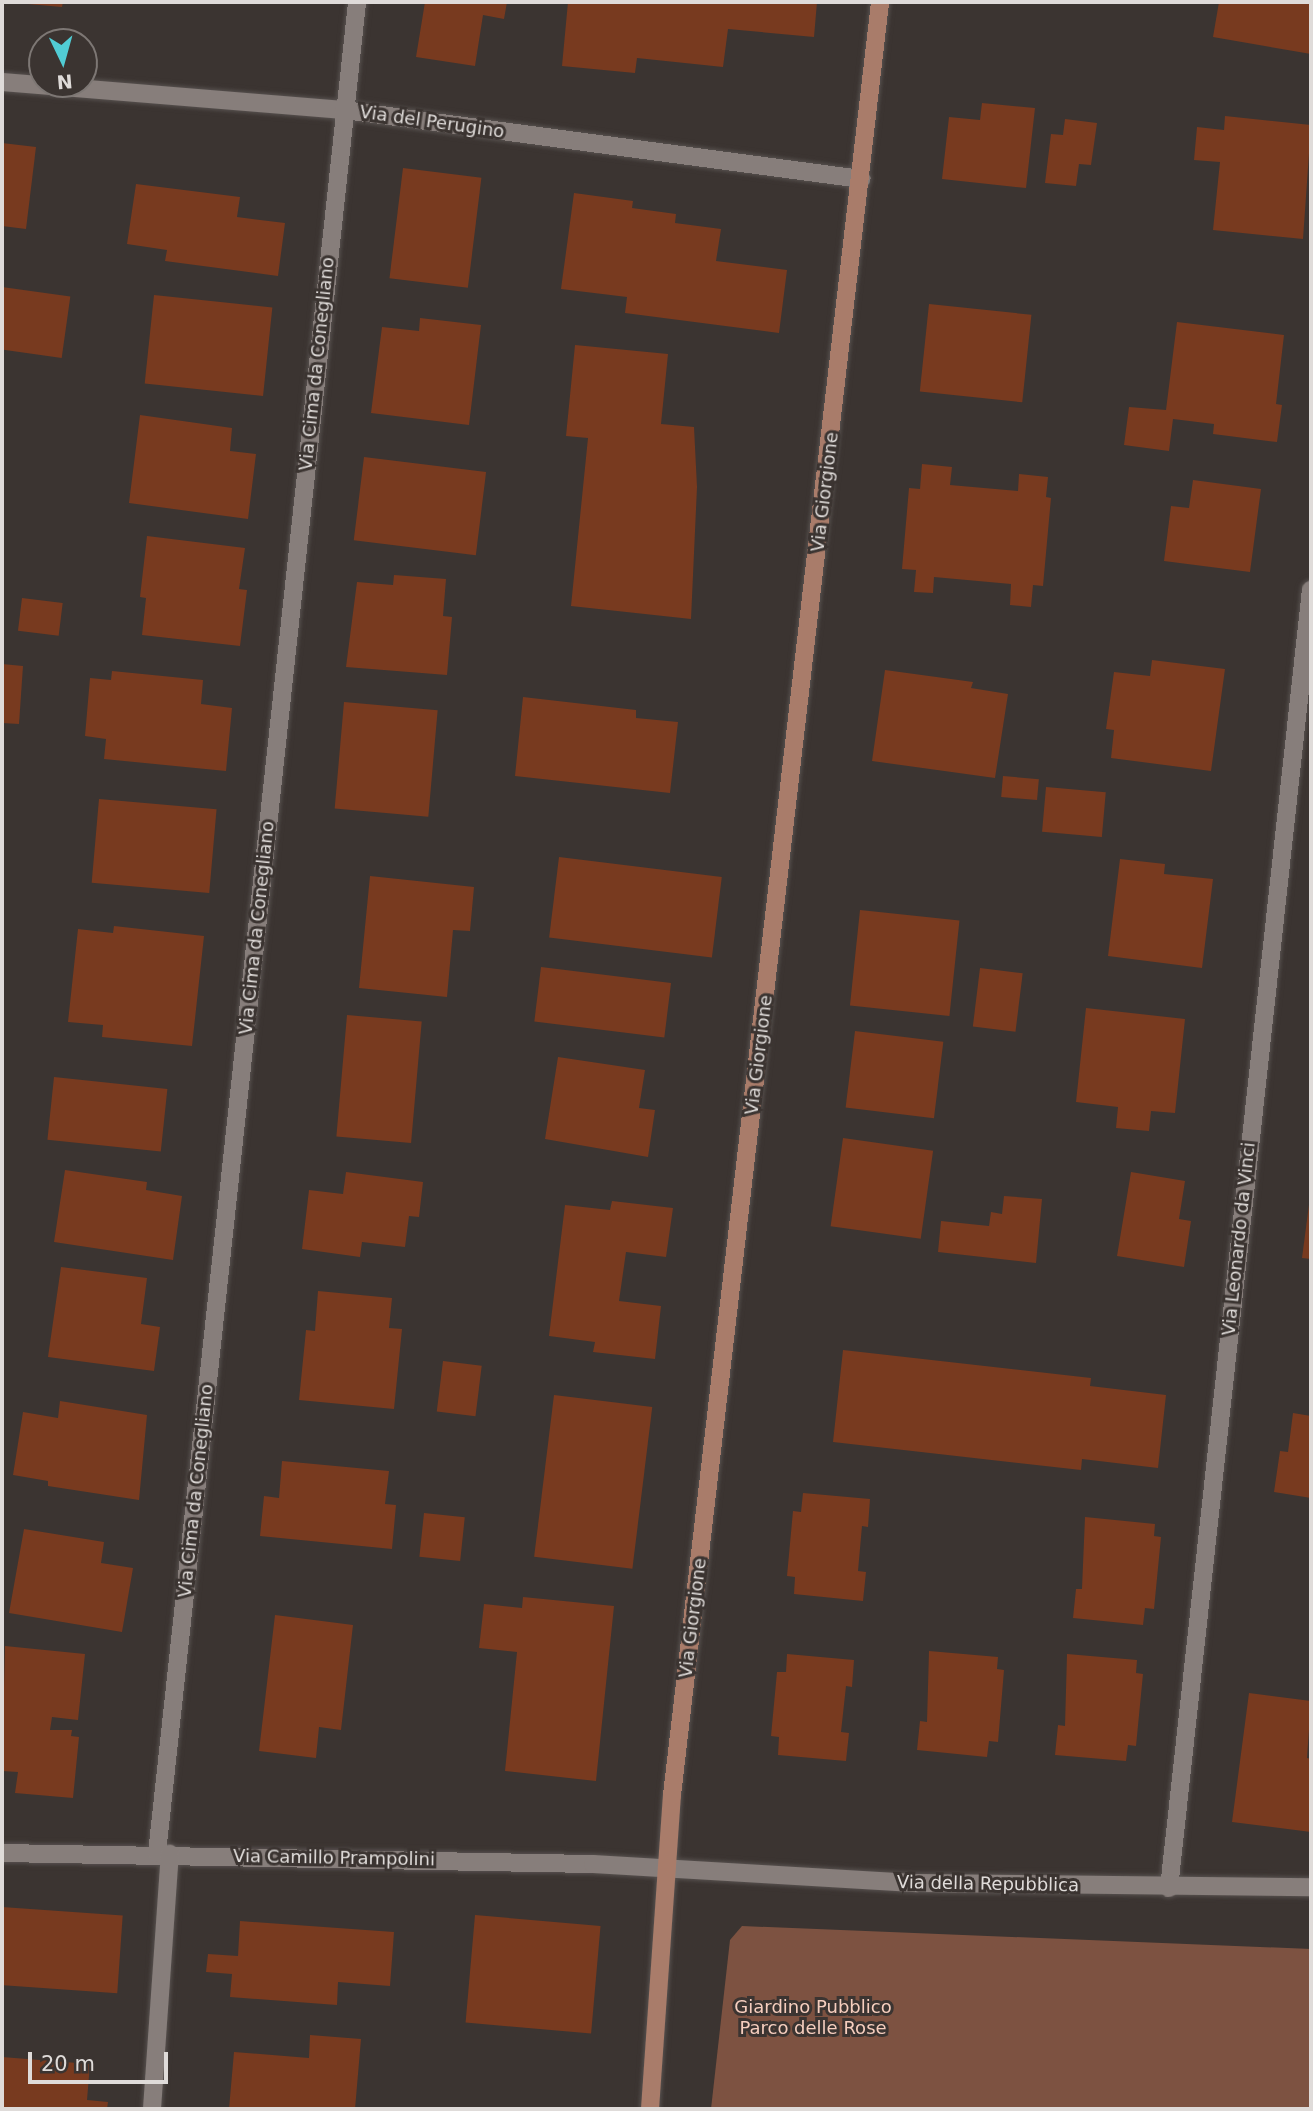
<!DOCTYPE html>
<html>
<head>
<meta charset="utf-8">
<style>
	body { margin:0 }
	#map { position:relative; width:1313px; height:2111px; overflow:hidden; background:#3b3431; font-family:"DejaVu Sans",sans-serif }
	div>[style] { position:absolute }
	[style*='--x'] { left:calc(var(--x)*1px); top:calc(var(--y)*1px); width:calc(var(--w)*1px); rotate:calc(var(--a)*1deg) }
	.green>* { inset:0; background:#7d5241 }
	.building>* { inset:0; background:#783a1f; transform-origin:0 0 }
	.roads { filter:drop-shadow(0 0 2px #57514f) drop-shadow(0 0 2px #57514f) }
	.minor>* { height:18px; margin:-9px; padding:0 9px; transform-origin:9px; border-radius:9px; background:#877e7b }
	.secondary>* { height:18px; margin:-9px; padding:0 9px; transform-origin:9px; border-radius:9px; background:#a97c6a }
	span { translate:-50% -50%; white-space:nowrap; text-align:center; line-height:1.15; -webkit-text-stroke:6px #3b3431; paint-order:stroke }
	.street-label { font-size:18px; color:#dfdbd9 }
	.park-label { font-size:18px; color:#f6cebe }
	.frame { position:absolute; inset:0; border:4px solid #dfdbd9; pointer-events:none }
	.north { position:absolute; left:28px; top:28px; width:70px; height:70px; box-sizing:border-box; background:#3b3431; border:2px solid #7d7774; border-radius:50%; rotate:175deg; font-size:19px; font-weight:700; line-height:28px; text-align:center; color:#dfdbd9 }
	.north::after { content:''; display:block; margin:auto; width:24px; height:32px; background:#51ccd4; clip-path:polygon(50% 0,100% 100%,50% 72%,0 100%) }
	.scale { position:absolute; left:28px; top:2052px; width:140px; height:32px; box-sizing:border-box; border:4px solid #dfdbd9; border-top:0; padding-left:9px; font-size:21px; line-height:24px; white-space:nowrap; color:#dfdbd9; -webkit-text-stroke:5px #3b3431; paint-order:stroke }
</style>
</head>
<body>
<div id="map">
	<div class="green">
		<i style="clip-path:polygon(742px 1926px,1311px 1949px,1311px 2109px,711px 2109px,730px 1940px)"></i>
	</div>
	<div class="building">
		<i style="clip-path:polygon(5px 2px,63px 2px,62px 7px)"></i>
		<i style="clip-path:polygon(425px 2px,507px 2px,504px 19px,483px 15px,475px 66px,416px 57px)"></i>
		<i style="clip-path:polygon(568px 2px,817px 2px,814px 37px,728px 29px,723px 67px,637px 58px,635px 73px,562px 66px)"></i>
		<i style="clip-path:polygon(1219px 2px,1311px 2px,1311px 54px,1213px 37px)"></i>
		<i style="clip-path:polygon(982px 103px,1035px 108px,1026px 188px,942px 179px,949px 117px,980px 120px)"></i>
		<i style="clip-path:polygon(1225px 116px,1311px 125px,1303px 239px,1213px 230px,1220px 162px,1194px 160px,1197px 127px,1224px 130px)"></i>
		<i style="clip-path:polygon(1065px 119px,1097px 123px,1091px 165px,1079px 164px,1076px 186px,1045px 183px,1051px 134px,1063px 135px)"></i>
		<i style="clip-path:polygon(2px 143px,36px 147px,26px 229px,2px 226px)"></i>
		<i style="left:403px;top:168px;width:79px;height:111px;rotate:7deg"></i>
		<i style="clip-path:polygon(136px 184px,240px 197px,237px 217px,285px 223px,278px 276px,165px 261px,167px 250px,127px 244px)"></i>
		<i style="clip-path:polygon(574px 193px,633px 201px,632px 208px,676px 214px,675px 223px,721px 229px,716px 261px,787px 270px,779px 333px,625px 313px,627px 297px,561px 289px)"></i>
		<i style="left:2px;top:287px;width:69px;height:62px;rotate:8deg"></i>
		<i style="left:154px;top:295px;width:119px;height:89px;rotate:6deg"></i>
		<i style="left:929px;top:304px;width:103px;height:88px;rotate:6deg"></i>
		<i style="clip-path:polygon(420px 318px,481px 325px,469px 425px,371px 413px,382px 327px,419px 331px)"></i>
		<i style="clip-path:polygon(1177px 322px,1284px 335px,1276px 404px,1282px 405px,1277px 442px,1213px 434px,1214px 424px,1173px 419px,1169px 451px,1124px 445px,1129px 407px,1166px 410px)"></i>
		<i style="clip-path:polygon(575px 345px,668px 354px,661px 424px,694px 427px,697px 487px,691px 619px,571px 606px,588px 438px,566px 436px)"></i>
		<i style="clip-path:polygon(140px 415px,232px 428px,230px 451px,256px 454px,248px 519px,129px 503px)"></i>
		<i style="left:364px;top:457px;width:123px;height:84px;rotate:7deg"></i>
		<i style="clip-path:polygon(922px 464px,952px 467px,950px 485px,1018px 491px,1019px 474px,1048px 477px,1046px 497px,1051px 498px,1043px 586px,1033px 585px,1031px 607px,1010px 605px,1011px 584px,934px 577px,933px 593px,914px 592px,916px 570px,902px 569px,909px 488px,920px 489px)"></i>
		<i style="clip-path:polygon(1193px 480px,1261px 489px,1250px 572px,1164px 561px,1171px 506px,1189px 508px)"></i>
		<i style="clip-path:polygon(147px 536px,245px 548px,239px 589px,247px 590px,240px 646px,142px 635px,146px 598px,140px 597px)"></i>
		<i style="clip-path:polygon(394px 575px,446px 579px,443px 616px,452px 617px,447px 675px,346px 667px,357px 582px,393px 585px)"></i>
		<i style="left:22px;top:598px;width:41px;height:33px;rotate:7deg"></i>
		<i style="clip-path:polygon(1152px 660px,1225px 669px,1211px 771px,1111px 758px,1114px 730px,1106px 729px,1114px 672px,1150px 676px)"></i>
		<i style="clip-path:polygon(2px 664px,23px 666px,19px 724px,2px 723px)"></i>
		<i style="clip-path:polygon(885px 670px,973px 682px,971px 688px,1008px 694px,995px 778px,872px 761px)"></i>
		<i style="clip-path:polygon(112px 671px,203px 680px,201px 704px,232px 708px,226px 771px,104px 759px,106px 739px,85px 736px,90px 678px,111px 680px)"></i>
		<i style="clip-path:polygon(523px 697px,636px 710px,636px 718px,678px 722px,670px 793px,515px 776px)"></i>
		<i style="left:344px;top:702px;width:94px;height:107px;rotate:5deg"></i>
		<i style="left:1003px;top:776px;width:36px;height:21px;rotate:5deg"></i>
		<i style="left:1046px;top:787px;width:60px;height:45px;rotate:5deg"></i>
		<i style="left:99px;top:799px;width:118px;height:84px;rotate:5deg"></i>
		<i style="left:559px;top:857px;width:164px;height:81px;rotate:7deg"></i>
		<i style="clip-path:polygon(1120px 859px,1165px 864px,1164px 874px,1213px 879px,1202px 968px,1108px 956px)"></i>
		<i style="clip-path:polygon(370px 876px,474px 887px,470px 931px,453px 930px,447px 997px,359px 988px)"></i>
		<i style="left:860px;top:910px;width:100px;height:96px;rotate:6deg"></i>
		<i style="clip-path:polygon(114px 926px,204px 936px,192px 1046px,102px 1037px,103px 1025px,68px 1022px,78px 929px,113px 933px)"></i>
		<i style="left:541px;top:967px;width:131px;height:55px;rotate:7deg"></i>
		<i style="left:980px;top:968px;width:43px;height:59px;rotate:7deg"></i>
		<i style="clip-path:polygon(1086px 1008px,1185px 1019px,1175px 1113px,1151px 1111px,1149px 1131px,1116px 1128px,1118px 1107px,1076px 1102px)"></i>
		<i style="left:347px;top:1015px;width:75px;height:122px;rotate:5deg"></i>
		<i style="left:855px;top:1031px;width:89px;height:77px;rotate:7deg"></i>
		<i style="clip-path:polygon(558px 1057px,645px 1070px,639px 1108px,655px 1110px,648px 1157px,545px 1139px)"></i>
		<i style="left:54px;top:1077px;width:114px;height:63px;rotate:6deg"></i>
		<i style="left:843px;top:1138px;width:91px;height:89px;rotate:8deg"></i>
		<i style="clip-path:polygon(65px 1170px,147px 1182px,146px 1190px,182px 1196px,173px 1260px,54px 1242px)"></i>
		<i style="clip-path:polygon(346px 1172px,423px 1182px,419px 1217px,409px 1216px,405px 1247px,362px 1242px,360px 1257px,302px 1249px,309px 1190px,343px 1194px)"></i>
		<i style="clip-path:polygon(1131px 1172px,1185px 1181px,1179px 1219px,1191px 1221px,1184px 1267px,1117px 1256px)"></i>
		<i style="clip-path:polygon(1004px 1196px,1042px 1199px,1036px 1263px,938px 1252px,941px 1221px,989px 1226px,991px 1212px,1002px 1214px)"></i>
		<i style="clip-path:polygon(1310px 1197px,1311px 1198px,1311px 1259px,1302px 1258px)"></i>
		<i style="clip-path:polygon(612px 1201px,673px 1208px,666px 1257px,626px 1252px,619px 1301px,661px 1306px,655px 1359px,593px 1352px,595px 1342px,549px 1336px,565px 1205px,610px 1210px)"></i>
		<i style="clip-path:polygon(61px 1267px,147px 1278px,141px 1324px,160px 1327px,154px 1371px,48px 1357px)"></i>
		<i style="clip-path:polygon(318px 1291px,392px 1298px,389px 1328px,402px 1329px,394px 1409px,299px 1400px,306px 1330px,315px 1331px)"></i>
		<i style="clip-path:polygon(843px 1350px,1091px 1378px,1090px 1386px,1166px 1395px,1158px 1468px,1082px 1459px,1081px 1470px,833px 1442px)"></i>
		<i style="left:443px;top:1361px;width:39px;height:51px;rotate:7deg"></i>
		<i style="left:554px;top:1395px;width:99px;height:163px;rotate:7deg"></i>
		<i style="clip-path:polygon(60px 1401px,147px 1415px,139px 1500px,48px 1486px,48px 1481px,13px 1475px,23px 1412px,58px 1418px)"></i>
		<i style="clip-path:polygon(1293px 1413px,1311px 1416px,1311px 1498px,1274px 1492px,1280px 1451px,1288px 1452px)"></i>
		<i style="clip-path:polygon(282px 1461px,389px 1471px,385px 1504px,396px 1505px,392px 1549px,260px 1536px,264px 1496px,279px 1498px)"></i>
		<i style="clip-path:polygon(803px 1493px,870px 1499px,868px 1527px,862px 1526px,858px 1571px,866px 1572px,863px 1601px,794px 1594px,795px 1577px,787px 1576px,793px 1511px,801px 1512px)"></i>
		<i style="left:424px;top:1513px;width:41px;height:44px;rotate:6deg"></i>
		<i style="clip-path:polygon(1085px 1517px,1155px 1524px,1154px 1536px,1161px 1537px,1154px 1609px,1145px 1608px,1143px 1625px,1073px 1618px,1076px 1589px,1082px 1589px)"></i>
		<i style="clip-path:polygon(24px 1529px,104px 1542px,101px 1563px,133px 1568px,122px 1632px,9px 1613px)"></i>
		<i style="clip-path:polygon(523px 1597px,614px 1606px,596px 1781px,505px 1771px,517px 1652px,479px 1648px,484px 1604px,522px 1608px)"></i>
		<i style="clip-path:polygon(275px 1615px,353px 1625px,341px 1730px,319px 1727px,316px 1758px,259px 1751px)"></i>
		<i style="clip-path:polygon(5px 1646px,85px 1654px,78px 1720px,52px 1717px,50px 1730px,72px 1730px,71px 1736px,79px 1737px,73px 1798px,15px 1793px,18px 1772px,2px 1771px)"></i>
		<i style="clip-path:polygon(929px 1651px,998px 1657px,997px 1669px,1004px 1670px,998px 1742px,989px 1741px,987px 1757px,917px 1750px,920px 1721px,927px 1722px)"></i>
		<i style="clip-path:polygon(787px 1654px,854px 1660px,852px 1687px,846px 1686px,841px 1732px,849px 1733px,846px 1761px,778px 1755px,779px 1737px,771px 1736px,777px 1672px,786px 1672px)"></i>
		<i style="clip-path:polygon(1067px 1654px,1137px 1660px,1136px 1673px,1143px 1674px,1136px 1746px,1128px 1745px,1126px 1761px,1055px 1755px,1058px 1725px,1065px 1726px)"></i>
		<i style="clip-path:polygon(1249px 1693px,1311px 1701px,1307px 1758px,1311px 1759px,1311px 1832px,1232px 1822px)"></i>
		<i style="left:2px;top:1907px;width:121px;height:78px;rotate:4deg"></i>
		<i style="left:475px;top:1915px;width:126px;height:108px;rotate:5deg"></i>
		<i style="clip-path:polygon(240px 1921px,394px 1932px,390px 1986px,338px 1982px,337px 2005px,230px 1997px,232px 1974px,206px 1972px,208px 1954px,238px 1956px)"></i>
		<i style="clip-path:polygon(310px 2035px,361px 2039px,355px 2109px,229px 2109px,234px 2052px,309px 2058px)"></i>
		<i style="clip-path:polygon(2px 2057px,90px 2064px,87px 2100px,108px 2102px,107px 2109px,2px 2109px)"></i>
	</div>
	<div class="roads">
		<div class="minor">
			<i style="--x:2;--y:82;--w:343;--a:4.7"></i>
			<i style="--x:344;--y:110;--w:522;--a:7.6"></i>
			<i style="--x:2;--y:1853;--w:591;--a:1.07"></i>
			<i style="--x:593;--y:1864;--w:325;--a:3.4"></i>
			<i style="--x:917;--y:1883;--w:394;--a:0.6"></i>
			<i style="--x:157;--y:1853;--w:1862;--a:-83.83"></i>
			<i style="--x:1169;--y:1888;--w:1306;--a:-83.76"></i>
			<i style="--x:152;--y:2109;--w:256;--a:-86"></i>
		</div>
		<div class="secondary">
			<i style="--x:650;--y:2109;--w:315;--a:-86"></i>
			<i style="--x:672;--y:1795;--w:1805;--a:-83.38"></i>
		</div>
	</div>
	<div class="street-label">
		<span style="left:432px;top:122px;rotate:8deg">Via del Perugino</span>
		<span style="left:317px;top:364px;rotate:-84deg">Via Cima da Conegliano</span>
		<span style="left:825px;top:492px;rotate:-83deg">Via Giorgione</span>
		<span style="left:257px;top:928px;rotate:-84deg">Via Cima da Conegliano</span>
		<span style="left:759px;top:1055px;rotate:-83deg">Via Giorgione</span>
		<span style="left:1239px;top:1239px;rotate:-84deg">Via Leonardo da Vinci</span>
		<span style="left:196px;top:1491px;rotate:-84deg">Via Cima da Conegliano</span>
		<span style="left:693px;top:1618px;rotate:-83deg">Via Giorgione</span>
		<span style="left:334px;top:1858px;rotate:1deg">Via Camillo Prampolini</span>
		<span style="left:988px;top:1884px;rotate:1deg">Via della Repubblica</span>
	</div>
	<div class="park-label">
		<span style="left:813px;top:2018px">Giardino Pubblico<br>Parco delle Rose</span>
	</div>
	<div class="frame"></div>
	<div class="north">N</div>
	<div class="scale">20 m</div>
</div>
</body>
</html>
